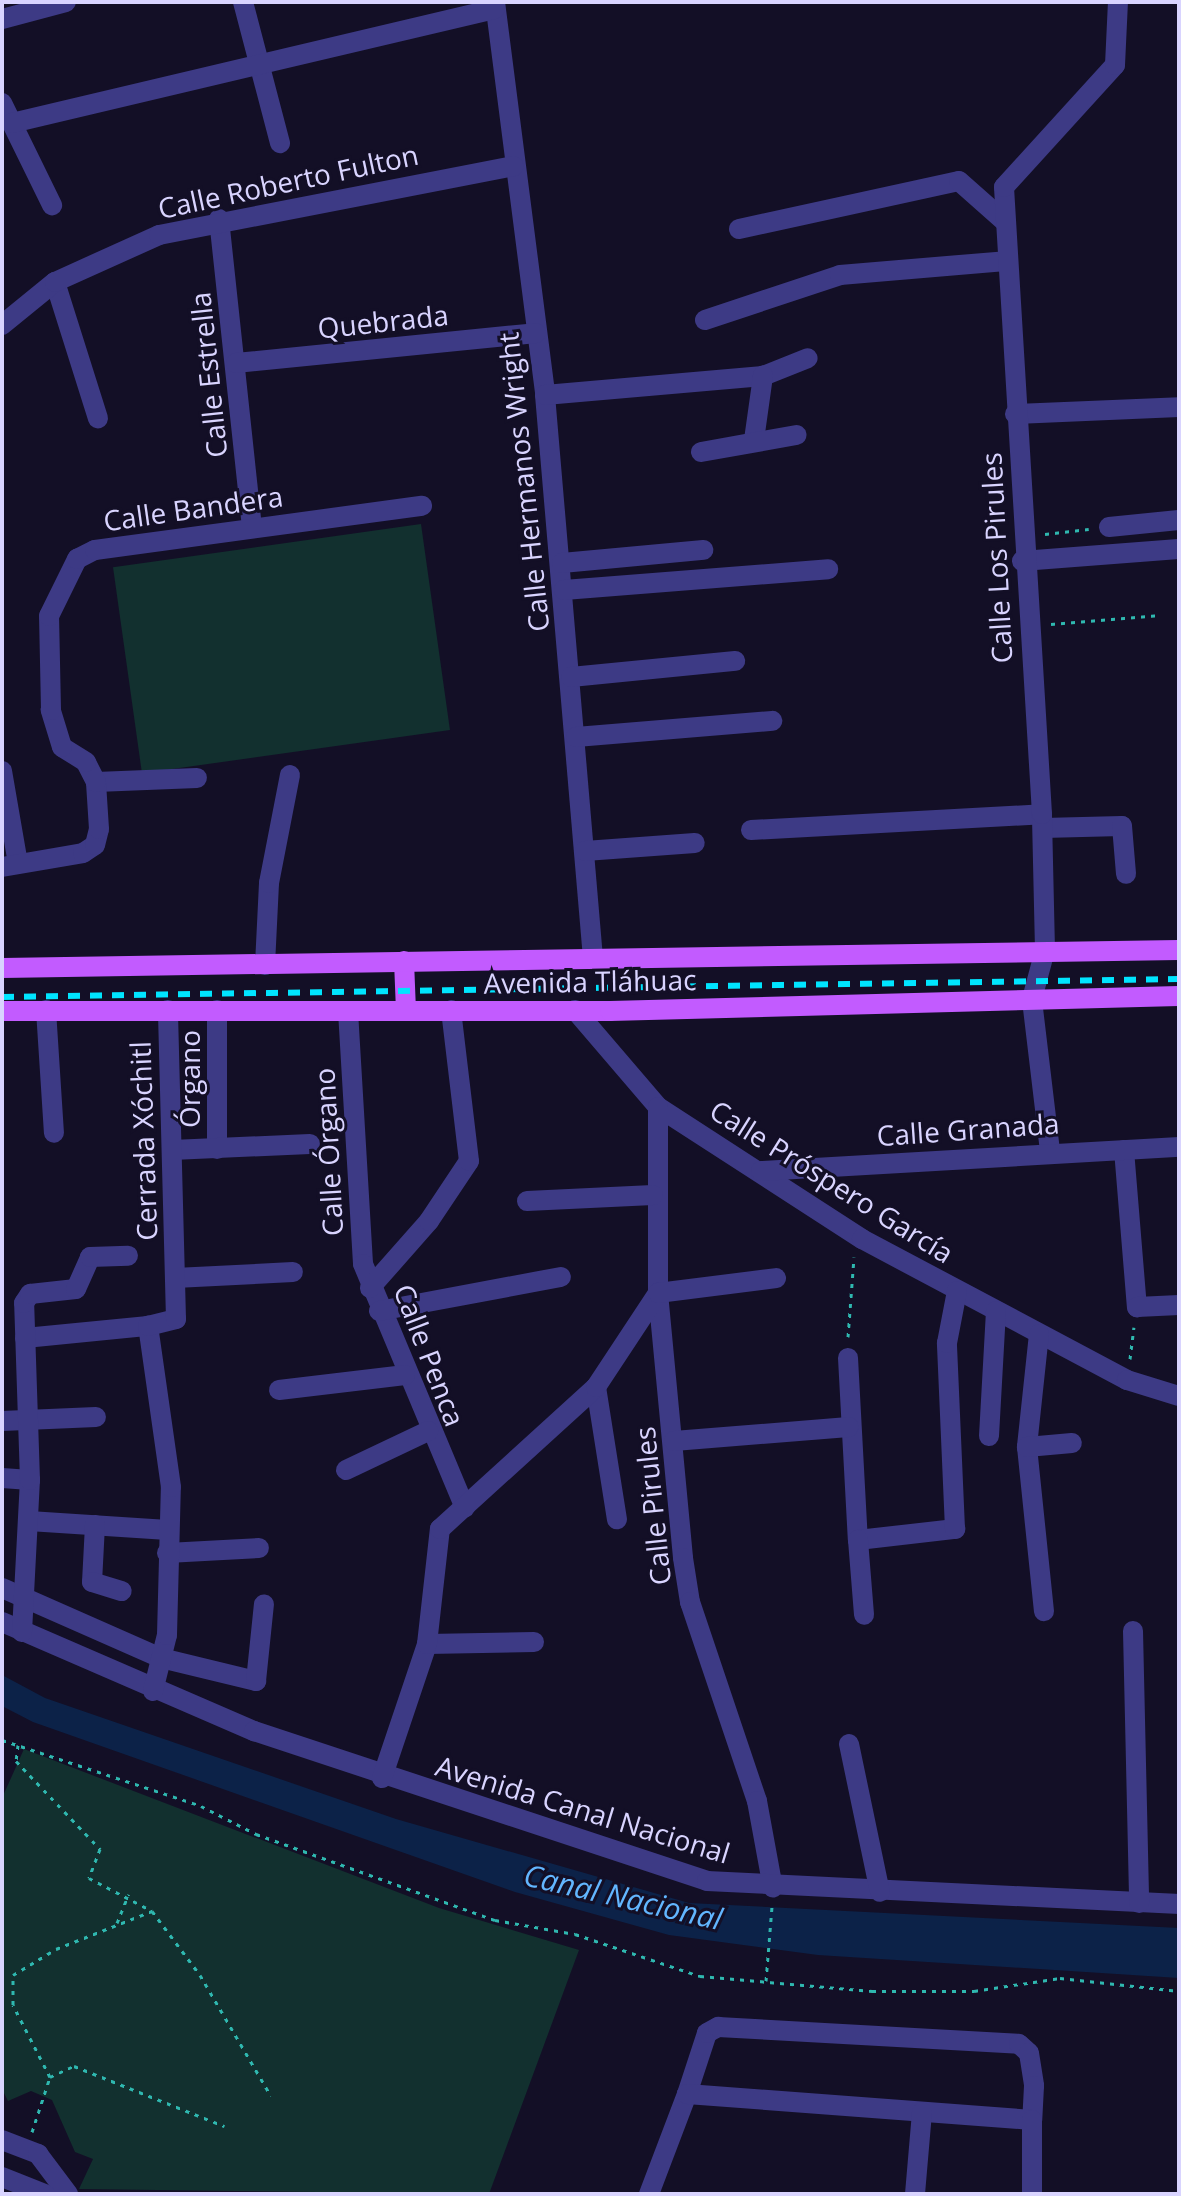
<!DOCTYPE html>
<html>
<head>
<meta charset="utf-8">
<style>
	body { margin:0 }
	#map { position:relative; width:1181px; height:2196px; overflow:hidden; background:#130f26; font-family:"Open Sans",sans-serif }
	div>[style] { position:absolute }
	[style*='--x'] { left:calc(var(--x)*1px); top:calc(var(--y)*1px); width:calc(var(--w)*1px); rotate:calc(var(--a)*1deg) }
	.green>* { inset:0; background:#12302f; transform-origin:0 0 }
	.water>* { inset:0; background:#0c2248 }
	.path>* { height:3px; margin-top:-1.5px; transform-origin:0; background:repeating-linear-gradient(90deg,#2fb8b0 0 4px,transparent 0 10px) }
	.minor>* { height:20px; margin:-10px; padding:0 10px; transform-origin:10px; border-radius:10px; background:#3d3a85 }
	.major>* { height:20px; margin:-10px; padding:0 10px; transform-origin:10px; border-radius:10px; background:#c25bff }
	.rail>* { height:6px; margin-top:-3px; transform-origin:0; background:repeating-linear-gradient(90deg,#00e5ff 0 12px,transparent 0 22px) }
	span { translate:-50% -50%; white-space:nowrap; text-align:center; line-height:1.15; -webkit-text-stroke:6px #130f26; paint-order:stroke }
	.street-label { font-size:28px; color:#d9d4ff }
	.water-label { font-size:30px; color:#62b6ff; font-style:italic }
	.frame { position:absolute; inset:0; border:4px solid #d9d4ff; pointer-events:none }
</style>
</head>
<body>
<div id="map">
	<div class="green">
		<i style="left:421px;top:524px;width:208px;height:311px;rotate:82deg"></i>
		<i style="clip-path:polygon(24px 1749px,439px 1908px,579px 1950px,489px 2194px,79px 2189px,93px 2159px,75px 2152px,52px 2100px,31px 2091px,8px 2101px,2px 2089px,2px 1798px)"></i>
	</div>
	<div class="water">
		<i style="clip-path:polygon(2px 1675px,45px 1698px,396px 1819px,689px 1903px,1179px 1928px,1179px 1978px,818px 1955px,669px 1935px,515px 1892px,33px 1722px,2px 1706px)"></i>
	</div>
	<div class="path">
		<i style="--x:1045;--y:534;--w:44;--a:-6.5"></i>
		<i style="--x:1051;--y:624;--w:110;--a:-4.7"></i>
		<i style="--x:848;--y:1337;--w:80;--a:-85.7"></i>
		<i style="--x:1130;--y:1359;--w:32;--a:-83"></i>
		<i style="--x:2;--y:1740;--w:210;--a:18.3"></i>
		<i style="--x:201;--y:1806;--w:62;--a:27"></i>
		<i style="--x:256;--y:1834;--w:254;--a:19.8"></i>
		<i style="--x:495;--y:1920;--w:81;--a:9.9"></i>
		<i style="--x:575;--y:1934;--w:132;--a:18.6"></i>
		<i style="--x:700;--y:1976;--w:173;--a:5"></i>
		<i style="--x:872;--y:1991;--w:102;--a:0"></i>
		<i style="--x:974;--y:1991;--w:87;--a:-8.6"></i>
		<i style="--x:1060;--y:1978;--w:120;--a:6.2"></i>
		<i style="--x:18;--y:1745;--w:16;--a:97"></i>
		<i style="--x:16;--y:1761;--w:122;--a:46.3"></i>
		<i style="--x:100;--y:1849;--w:31;--a:111"></i>
		<i style="--x:89;--y:1878;--w:71;--a:27.6"></i>
		<i style="--x:152;--y:1911;--w:80;--a:53.1"></i>
		<i style="--x:200;--y:1975;--w:140;--a:59.6"></i>
		<i style="--x:117;--y:1923;--w:31;--a:-68"></i>
		<i style="--x:766;--y:1981;--w:74;--a:-85.4"></i>
		<i style="--x:50;--y:2077;--w:26;--a:-25"></i>
		<i style="--x:74;--y:2066;--w:162;--a:21.8"></i>
		<i style="--x:32;--y:2132;--w:58;--a:-71.9"></i>
		<i style="--x:50;--y:2077;--w:81;--a:-117.2"></i>
		<i style="--x:13;--y:2005;--w:30;--a:-90"></i>
		<i style="--x:13;--y:1975;--w:50;--a:-31.2"></i>
		<i style="--x:56;--y:1949;--w:103;--a:-21.6"></i>
	</div>
	<div class="minor">
		<i style="--x:243;--y:2;--w:146;--a:75.3"></i>
		<i style="--x:495;--y:2;--w:396;--a:82.7"></i>
		<i style="--x:545;--y:395;--w:565;--a:85.13"></i>
		<i style="--x:2;--y:19;--w:66;--a:-14.9"></i>
		<i style="--x:2;--y:103;--w:114;--a:63.9"></i>
		<i style="--x:12;--y:123;--w:496;--a:-13.3"></i>
		<i style="--x:219;--y:219;--w:309;--a:83.9"></i>
		<i style="--x:739;--y:229;--w:225;--a:-12.3"></i>
		<i style="--x:959;--y:181;--w:60;--a:41.6"></i>
		<i style="--x:55;--y:282;--w:143;--a:72.5"></i>
		<i style="--x:705;--y:320;--w:142;--a:-18.4"></i>
		<i style="--x:840;--y:275;--w:166;--a:-4.8"></i>
		<i style="--x:2;--y:325;--w:68;--a:-39.1"></i>
		<i style="--x:55;--y:282;--w:114;--a:-24.3"></i>
		<i style="--x:159;--y:235;--w:361;--a:-11"></i>
		<i style="--x:236;--y:363;--w:301;--a:-5.7"></i>
		<i style="--x:545;--y:395;--w:219;--a:-5"></i>
		<i style="--x:763;--y:376;--w:48;--a:-21.8"></i>
		<i style="--x:1015;--y:414;--w:164;--a:-2.4"></i>
		<i style="--x:754;--y:440;--w:65;--a:-82"></i>
		<i style="--x:701;--y:452;--w:97;--a:-10.1"></i>
		<i style="--x:1109;--y:527;--w:70;--a:-5.7"></i>
		<i style="--x:1022;--y:561;--w:157;--a:-4.4"></i>
		<i style="--x:562;--y:563;--w:142;--a:-5.3"></i>
		<i style="--x:564;--y:590;--w:265;--a:-4.5"></i>
		<i style="--x:571;--y:677;--w:165;--a:-5.6"></i>
		<i style="--x:576;--y:737;--w:197;--a:-4.7"></i>
		<i style="--x:2;--y:771;--w:94;--a:80.2"></i>
		<i style="--x:96;--y:782;--w:101;--a:-2.3"></i>
		<i style="--x:1043;--y:828;--w:79;--a:-1.5"></i>
		<i style="--x:1122;--y:826;--w:48;--a:85.2"></i>
		<i style="--x:751;--y:830;--w:291;--a:-3.1"></i>
		<i style="--x:585;--y:851;--w:110;--a:-4.2"></i>
		<i style="--x:2;--y:867;--w:82;--a:-9.8"></i>
		<i style="--x:83;--y:853;--w:14;--a:-34"></i>
		<i style="--x:95;--y:845;--w:16;--a:-76"></i>
		<i style="--x:99;--y:829;--w:47;--a:-93.7"></i>
		<i style="--x:96;--y:782;--w:22;--a:-117"></i>
		<i style="--x:86;--y:762;--w:28;--a:-148"></i>
		<i style="--x:62;--y:747;--w:39;--a:-107"></i>
		<i style="--x:51;--y:710;--w:94;--a:-91.2"></i>
		<i style="--x:49;--y:616;--w:64;--a:-63.8"></i>
		<i style="--x:77;--y:559;--w:20;--a:-27"></i>
		<i style="--x:95;--y:550;--w:330;--a:-7.7"></i>
		<i style="--x:265;--y:965;--w:82;--a:-87.2"></i>
		<i style="--x:269;--y:883;--w:110;--a:-79"></i>
		<i style="--x:46;--y:1010;--w:123;--a:86.3"></i>
		<i style="--x:575;--y:1010;--w:128;--a:49.4"></i>
		<i style="--x:658;--y:1107;--w:243;--a:32.9"></i>
		<i style="--x:862;--y:1239;--w:300;--a:28"></i>
		<i style="--x:1127;--y:1380;--w:54;--a:17.1"></i>
		<i style="--x:348;--y:1011;--w:253;--a:86.6"></i>
		<i style="--x:363;--y:1264;--w:264;--a:67.3"></i>
		<i style="--x:658;--y:1107;--w:186;--a:90"></i>
		<i style="--x:658;--y:1293;--w:266;--a:84.6"></i>
		<i style="--x:683;--y:1558;--w:45;--a:81"></i>
		<i style="--x:690;--y:1602;--w:210;--a:71.4"></i>
		<i style="--x:757;--y:1801;--w:88;--a:79.6"></i>
		<i style="--x:217;--y:1149;--w:139;--a:-90"></i>
		<i style="--x:172;--y:1150;--w:138;--a:-2.5"></i>
		<i style="--x:1124;--y:1150;--w:158;--a:85.3"></i>
		<i style="--x:1137;--y:1307;--w:42;--a:-2.7"></i>
		<i style="--x:1050;--y:1151;--w:153;--a:-96.8"></i>
		<i style="--x:1032;--y:999;--w:51;--a:-75.1"></i>
		<i style="--x:1045;--y:950;--w:136;--a:-91.3"></i>
		<i style="--x:1042;--y:814;--w:628;--a:-93.47"></i>
		<i style="--x:1004;--y:187;--w:165;--a:-47.7"></i>
		<i style="--x:1115;--y:65;--w:63;--a:-87.3"></i>
		<i style="--x:761;--y:1171;--w:419;--a:-3.3"></i>
		<i style="--x:527;--y:1201;--w:126;--a:-2.7"></i>
		<i style="--x:175;--y:1278;--w:118;--a:-2.9"></i>
		<i style="--x:370;--y:1288;--w:89;--a:-48.6"></i>
		<i style="--x:429;--y:1221;--w:72;--a:-56.3"></i>
		<i style="--x:469;--y:1161;--w:152;--a:-96.8"></i>
		<i style="--x:379;--y:1311;--w:185;--a:-10.6"></i>
		<i style="--x:1039;--y:1334;--w:114;--a:96.1"></i>
		<i style="--x:1027;--y:1447;--w:165;--a:84.1"></i>
		<i style="--x:25;--y:1338;--w:124;--a:-5.6"></i>
		<i style="--x:848;--y:1358;--w:182;--a:86.9"></i>
		<i style="--x:858;--y:1540;--w:98;--a:-6.5"></i>
		<i style="--x:955;--y:1529;--w:186;--a:-92.5"></i>
		<i style="--x:947;--y:1343;--w:53;--a:-79.1"></i>
		<i style="--x:596;--y:1387;--w:134;--a:81"></i>
		<i style="--x:279;--y:1390;--w:127;--a:-6.8"></i>
		<i style="--x:2;--y:1421;--w:94;--a:-2.4"></i>
		<i style="--x:989;--y:1436;--w:125;--a:-86.8"></i>
		<i style="--x:674;--y:1441;--w:175;--a:-4.6"></i>
		<i style="--x:1027;--y:1447;--w:45;--a:-5.1"></i>
		<i style="--x:346;--y:1470;--w:91;--a:-25.4"></i>
		<i style="--x:2;--y:1478;--w:28;--a:4"></i>
		<i style="--x:29;--y:1521;--w:139;--a:3.7"></i>
		<i style="--x:95;--y:1525;--w:57;--a:93"></i>
		<i style="--x:92;--y:1582;--w:31;--a:17"></i>
		<i style="--x:858;--y:1540;--w:75;--a:85.4"></i>
		<i style="--x:167;--y:1553;--w:92;--a:-3.1"></i>
		<i style="--x:2;--y:1588;--w:174;--a:23.8"></i>
		<i style="--x:161;--y:1658;--w:98;--a:13.6"></i>
		<i style="--x:256;--y:1681;--w:77;--a:-84.1"></i>
		<i style="--x:2;--y:1622;--w:275;--a:23.4"></i>
		<i style="--x:254;--y:1731;--w:477;--a:18.3"></i>
		<i style="--x:707;--y:1881;--w:473;--a:2.8"></i>
		<i style="--x:1133;--y:1631;--w:272;--a:88.7"></i>
		<i style="--x:22;--y:1632;--w:152;--a:-87"></i>
		<i style="--x:30;--y:1480;--w:177;--a:-91.9"></i>
		<i style="--x:24;--y:1303;--w:11;--a:-56"></i>
		<i style="--x:30;--y:1294;--w:46;--a:-6.2"></i>
		<i style="--x:76;--y:1289;--w:35;--a:-66"></i>
		<i style="--x:90;--y:1257;--w:38;--a:-2"></i>
		<i style="--x:427;--y:1644;--w:107;--a:-1.1"></i>
		<i style="--x:153;--y:1691;--w:58;--a:-76"></i>
		<i style="--x:167;--y:1635;--w:148;--a:-88.5"></i>
		<i style="--x:171;--y:1487;--w:163;--a:-98.1"></i>
		<i style="--x:148;--y:1326;--w:29;--a:-14"></i>
		<i style="--x:176;--y:1319;--w:309;--a:-91.5"></i>
		<i style="--x:849;--y:1744;--w:151;--a:78.2"></i>
		<i style="--x:382;--y:1778;--w:141;--a:-71.4"></i>
		<i style="--x:427;--y:1644;--w:116;--a:-83.6"></i>
		<i style="--x:440;--y:1529;--w:211;--a:-42.3"></i>
		<i style="--x:596;--y:1387;--w:113;--a:-56.6"></i>
		<i style="--x:658;--y:1293;--w:119;--a:-7.2"></i>
		<i style="--x:687;--y:2094;--w:64;--a:-71.8"></i>
		<i style="--x:707;--y:2033;--w:13;--a:-29"></i>
		<i style="--x:718;--y:2027;--w:301;--a:3.2"></i>
		<i style="--x:1019;--y:2044;--w:13;--a:42"></i>
		<i style="--x:1029;--y:2053;--w:33;--a:81"></i>
		<i style="--x:1034;--y:2086;--w:34;--a:93"></i>
		<i style="--x:2;--y:2140;--w:39;--a:21"></i>
		<i style="--x:38;--y:2154;--w:50;--a:53.1"></i>
		<i style="--x:2;--y:2177;--w:46;--a:21.6"></i>
		<i style="--x:649;--y:2194;--w:107;--a:-69.2"></i>
		<i style="--x:687;--y:2094;--w:346;--a:4.3"></i>
		<i style="--x:1032;--y:2120;--w:74;--a:90"></i>
		<i style="--x:915;--y:2194;--w:82;--a:-85.1"></i>
	</div>
	<div class="major">
		<i style="--x:404;--y:961;--w:50;--a:87.7"></i>
		<i style="--x:2;--y:968;--w:1177;--a:-0.88"></i>
		<i style="--x:2;--y:1011;--w:608;--a:0"></i>
		<i style="--x:610;--y:1011;--w:569;--a:-1.51"></i>
	</div>
	<div class="rail">
		<i style="--x:2;--y:997;--w:1177;--a:-0.88"></i>
	</div>
	<div class="street-label">
		<span style="left:288px;top:181px;rotate:-12deg">Calle Roberto Fulton</span>
		<span style="left:383px;top:321px;rotate:-6deg">Quebrada</span>
		<span style="left:208px;top:375px;rotate:-96deg">Calle Estrella</span>
		<span style="left:523px;top:482px;rotate:-96deg">Calle Hermanos Wright</span>
		<span style="left:193px;top:508px;rotate:-8deg">Calle Bandera</span>
		<span style="left:996px;top:558px;rotate:-93deg">Calle Los Pirules</span>
		<span style="left:590px;top:981px;rotate:-1deg">Avenida Tláhuac</span>
		<span style="left:189px;top:1079px;rotate:-90deg">Órgano</span>
		<span style="left:968px;top:1129px;rotate:-4deg">Calle Granada</span>
		<span style="left:143px;top:1141px;rotate:-92deg">Cerrada Xóchitl</span>
		<span style="left:328px;top:1152px;rotate:-93deg">Calle Órgano</span>
		<span style="left:832px;top:1181px;rotate:32deg">Calle Próspero García</span>
		<span style="left:430px;top:1355px;rotate:69deg">Calle Penca</span>
		<span style="left:652px;top:1506px;rotate:-96deg">Calle Pirules</span>
		<span style="left:583px;top:1809px;rotate:17deg">Avenida Canal Nacional</span>
	</div>
	<div class="water-label">
		<span style="left:623px;top:1897px;rotate:13deg">Canal Nacional</span>
	</div>
	<div class="frame"></div>
</div>
</body>
</html>
